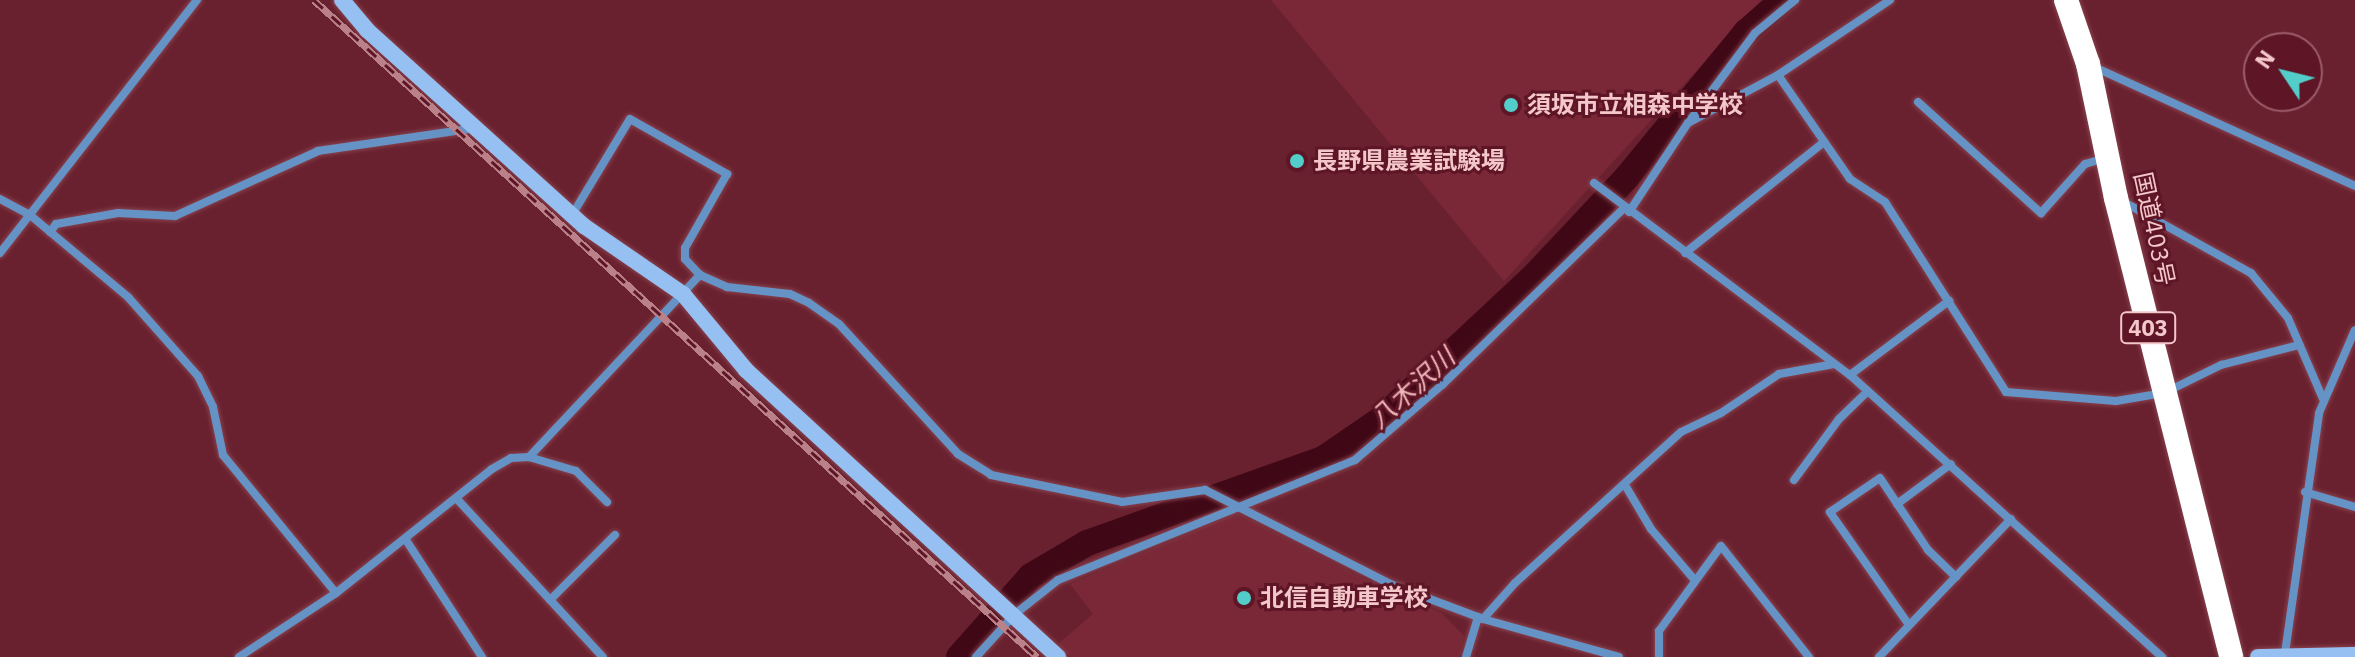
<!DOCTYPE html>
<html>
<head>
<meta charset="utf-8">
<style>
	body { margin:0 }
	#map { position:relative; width:2355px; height:657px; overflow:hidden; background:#6a212f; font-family:"IBM Plex Sans","Noto Sans JP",sans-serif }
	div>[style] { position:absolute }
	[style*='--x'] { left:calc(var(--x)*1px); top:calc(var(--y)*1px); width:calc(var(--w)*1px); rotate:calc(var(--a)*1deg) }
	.built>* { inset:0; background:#7a2837 }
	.river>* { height:26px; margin:-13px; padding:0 13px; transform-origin:13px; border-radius:13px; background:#400816 }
	.roads { filter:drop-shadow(0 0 2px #86424e) drop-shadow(0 0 2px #86424e) }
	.street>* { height:8px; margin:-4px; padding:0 4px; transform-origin:4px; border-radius:4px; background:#6693c6 }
	.secondary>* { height:16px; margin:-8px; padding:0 8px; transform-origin:8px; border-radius:8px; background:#96c0f1 }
	.highway>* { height:24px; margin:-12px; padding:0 12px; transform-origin:12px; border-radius:12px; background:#fff }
	.rail>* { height:7px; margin-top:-3.5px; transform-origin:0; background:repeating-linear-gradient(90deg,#5e1525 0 12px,#ba8189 0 24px); box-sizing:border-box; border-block:2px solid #ba8189 }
	.dots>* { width:22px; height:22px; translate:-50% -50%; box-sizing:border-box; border:4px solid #5e1525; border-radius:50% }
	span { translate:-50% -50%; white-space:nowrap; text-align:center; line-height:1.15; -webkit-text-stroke:6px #5e1525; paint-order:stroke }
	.shield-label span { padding:2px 6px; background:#5e1525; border:2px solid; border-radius:6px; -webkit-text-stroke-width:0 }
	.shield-label { font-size:22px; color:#f4c7cb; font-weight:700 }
	.poi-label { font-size:24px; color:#f4c7cb; font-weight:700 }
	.left { translate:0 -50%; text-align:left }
	.street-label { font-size:24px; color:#f4c7cb }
	.water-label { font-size:26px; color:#f0b6bb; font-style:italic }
	.north { position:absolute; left:2243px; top:32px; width:80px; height:80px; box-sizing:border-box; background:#5e1525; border:2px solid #9a5c67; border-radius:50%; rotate:305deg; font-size:22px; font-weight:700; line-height:32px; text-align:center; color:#f4c7cb }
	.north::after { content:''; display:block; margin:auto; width:28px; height:36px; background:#53cdc9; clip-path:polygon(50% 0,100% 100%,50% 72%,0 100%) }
</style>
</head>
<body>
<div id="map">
	<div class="built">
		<i style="clip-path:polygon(1271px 0,1761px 0,1504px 281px)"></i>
		<i style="clip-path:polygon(1237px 513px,1368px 581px,1442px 613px,1464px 636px,1459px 657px,1071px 657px,1057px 645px,1093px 614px,1070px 584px)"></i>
	</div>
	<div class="river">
		<i style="--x:959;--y:657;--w:108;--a:-48.4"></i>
		<i style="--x:1031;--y:576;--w:65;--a:-30.5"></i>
		<i style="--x:1087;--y:543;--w:251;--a:-19.6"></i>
		<i style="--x:1323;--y:459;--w:69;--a:-34.4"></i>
		<i style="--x:1380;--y:420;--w:212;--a:-43.1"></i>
		<i style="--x:1535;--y:275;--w:134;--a:-46.8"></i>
		<i style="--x:1627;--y:177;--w:188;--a:-50.6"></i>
		<i style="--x:1746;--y:32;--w:49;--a:-40.9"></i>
	</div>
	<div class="roads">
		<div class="street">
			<i style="--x:1890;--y:0;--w:135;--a:146.2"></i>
			<i style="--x:1778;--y:75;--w:126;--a:55.3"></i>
			<i style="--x:1850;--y:179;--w:42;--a:33.3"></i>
			<i style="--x:1885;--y:202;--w:225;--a:57.5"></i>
			<i style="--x:2006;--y:392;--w:110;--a:4.7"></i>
			<i style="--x:2116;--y:401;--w:49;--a:-9.5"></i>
			<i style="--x:2164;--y:393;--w:64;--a:-26.2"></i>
			<i style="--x:2221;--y:365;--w:81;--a:-14.4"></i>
			<i style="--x:2092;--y:66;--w:289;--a:24.5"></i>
			<i style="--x:1918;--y:102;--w:166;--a:42.1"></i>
			<i style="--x:2041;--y:213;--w:66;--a:-48.1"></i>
			<i style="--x:2085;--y:164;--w:19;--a:-16"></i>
			<i style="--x:1691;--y:119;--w:107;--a:-53.3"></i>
			<i style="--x:1755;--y:33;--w:52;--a:-39.5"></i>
			<i style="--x:1594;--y:183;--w:320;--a:36.9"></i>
			<i style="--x:1850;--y:375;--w:421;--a:42.1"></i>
			<i style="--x:0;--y:199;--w:34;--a:28"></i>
			<i style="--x:30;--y:215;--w:128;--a:39.9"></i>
			<i style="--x:128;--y:297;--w:106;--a:48.5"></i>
			<i style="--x:198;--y:376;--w:34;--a:64"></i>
			<i style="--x:213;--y:407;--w:49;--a:78.2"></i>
			<i style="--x:223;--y:455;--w:178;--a:50.7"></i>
			<i style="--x:2122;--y:201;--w:148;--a:29.2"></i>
			<i style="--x:2251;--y:273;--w:58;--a:50.6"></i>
			<i style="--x:2288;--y:318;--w:88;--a:66.6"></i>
			<i style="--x:1629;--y:212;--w:107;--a:-56.5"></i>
			<i style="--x:1688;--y:123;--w:102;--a:-28.1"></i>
			<i style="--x:572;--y:215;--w:112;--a:-58.9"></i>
			<i style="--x:630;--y:119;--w:112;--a:29.6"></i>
			<i style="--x:727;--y:174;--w:85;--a:119.6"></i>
			<i style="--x:685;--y:248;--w:11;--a:90"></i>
			<i style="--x:685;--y:259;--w:22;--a:47"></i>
			<i style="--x:700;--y:275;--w:30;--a:24"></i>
			<i style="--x:727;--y:287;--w:63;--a:6.3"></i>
			<i style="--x:790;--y:294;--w:21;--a:25"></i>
			<i style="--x:809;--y:303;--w:37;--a:35"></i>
			<i style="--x:839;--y:324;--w:176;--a:47.5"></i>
			<i style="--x:958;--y:454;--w:39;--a:32"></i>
			<i style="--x:991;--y:475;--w:134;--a:11.6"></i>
			<i style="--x:1122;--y:502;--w:84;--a:-8.2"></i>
			<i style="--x:1205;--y:490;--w:208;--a:26.9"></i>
			<i style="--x:1390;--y:584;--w:99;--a:20.6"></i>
			<i style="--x:1483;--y:619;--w:141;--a:15.6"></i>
			<i style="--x:50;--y:232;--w:10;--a:-53"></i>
			<i style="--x:56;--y:224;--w:63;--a:-10.1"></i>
			<i style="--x:118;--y:213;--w:57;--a:3"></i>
			<i style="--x:175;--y:216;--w:157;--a:-24.4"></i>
			<i style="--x:318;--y:151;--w:159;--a:-8.3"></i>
			<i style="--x:0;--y:253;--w:321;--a:-52.1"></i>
			<i style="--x:1685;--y:253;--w:178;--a:-38.6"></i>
			<i style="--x:1850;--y:375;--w:124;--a:-36.8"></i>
			<i style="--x:529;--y:457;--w:49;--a:16.6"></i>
			<i style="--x:576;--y:471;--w:44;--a:45"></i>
			<i style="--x:1794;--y:480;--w:76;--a:-53.6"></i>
			<i style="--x:1839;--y:419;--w:39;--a:-44"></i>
			<i style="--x:1625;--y:485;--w:51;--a:59.4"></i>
			<i style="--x:1651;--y:529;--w:65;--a:49.4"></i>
			<i style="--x:2305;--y:492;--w:52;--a:16.7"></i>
			<i style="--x:457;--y:499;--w:215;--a:47.3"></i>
			<i style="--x:1897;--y:504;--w:67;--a:-36.5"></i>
			<i style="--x:406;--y:540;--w:140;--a:57"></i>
			<i style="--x:550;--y:600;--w:92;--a:-45"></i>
			<i style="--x:1483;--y:619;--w:48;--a:-48.4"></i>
			<i style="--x:1515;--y:583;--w:224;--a:-42.3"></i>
			<i style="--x:1681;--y:432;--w:44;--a:-25.4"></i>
			<i style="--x:1721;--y:413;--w:70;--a:-33.9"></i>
			<i style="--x:1779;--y:374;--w:56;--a:-10.3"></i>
			<i style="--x:1909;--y:625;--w:138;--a:-125"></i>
			<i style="--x:1830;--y:512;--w:60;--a:-34.2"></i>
			<i style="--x:1880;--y:478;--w:87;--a:56.3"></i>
			<i style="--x:1928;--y:550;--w:39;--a:44"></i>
			<i style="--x:2285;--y:653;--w:242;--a:-81.9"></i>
			<i style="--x:2319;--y:413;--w:90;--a:-66.6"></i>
			<i style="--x:239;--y:657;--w:116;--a:-33.4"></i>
			<i style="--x:336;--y:593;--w:199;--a:-38.5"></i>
			<i style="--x:492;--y:469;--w:22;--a:-30"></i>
			<i style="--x:511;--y:458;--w:18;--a:-3"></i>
			<i style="--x:529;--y:457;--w:250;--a:-46.8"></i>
			<i style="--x:976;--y:657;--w:58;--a:-47.8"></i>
			<i style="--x:1015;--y:614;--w:55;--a:-38.3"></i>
			<i style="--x:1058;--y:580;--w:320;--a:-22"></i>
			<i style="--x:1355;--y:460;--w:115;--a:-40.8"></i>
			<i style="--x:1442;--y:385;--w:252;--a:-44.2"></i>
			<i style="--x:1466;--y:657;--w:42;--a:-73.3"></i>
			<i style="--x:1659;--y:657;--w:26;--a:-90"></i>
			<i style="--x:1659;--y:631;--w:105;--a:-53.9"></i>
			<i style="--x:1721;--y:546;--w:142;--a:51.6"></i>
			<i style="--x:1879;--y:657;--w:191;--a:-46.3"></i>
		</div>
		<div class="secondary">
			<i style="--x:342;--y:0;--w:39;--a:50"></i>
			<i style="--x:367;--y:30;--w:292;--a:42.1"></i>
			<i style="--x:584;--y:226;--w:120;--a:34.5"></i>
			<i style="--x:683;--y:294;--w:99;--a:50.3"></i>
			<i style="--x:746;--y:370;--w:424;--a:42.6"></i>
			<i style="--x:2258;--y:657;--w:97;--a:-1.2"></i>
		</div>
		<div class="highway">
			<i style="--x:2066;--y:0;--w:68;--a:71"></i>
			<i style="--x:2088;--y:64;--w:137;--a:78.2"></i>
			<i style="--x:2116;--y:198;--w:473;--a:75.9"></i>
		</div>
	</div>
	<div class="rail">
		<i style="--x:314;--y:0;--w:977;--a:42.26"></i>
	</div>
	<div class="dots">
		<i style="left:1511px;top:105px;background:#53cdc9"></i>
		<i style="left:1297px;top:161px;background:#53cdc9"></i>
		<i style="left:1244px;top:598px;background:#53cdc9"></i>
	</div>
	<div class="shield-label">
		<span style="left:2148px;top:328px">403</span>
	</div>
	<div class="poi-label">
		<span class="left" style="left:1527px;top:105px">須坂市立相森中学校</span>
		<span class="left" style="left:1313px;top:161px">長野県農業試験場</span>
		<span class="left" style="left:1260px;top:598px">北信自動車学校</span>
	</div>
	<div class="street-label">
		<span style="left:2154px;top:229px;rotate:78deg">国道403号</span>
	</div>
	<div class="water-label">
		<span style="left:1412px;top:388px;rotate:-42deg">八木沢川</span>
	</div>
	<div class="north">N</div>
</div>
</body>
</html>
